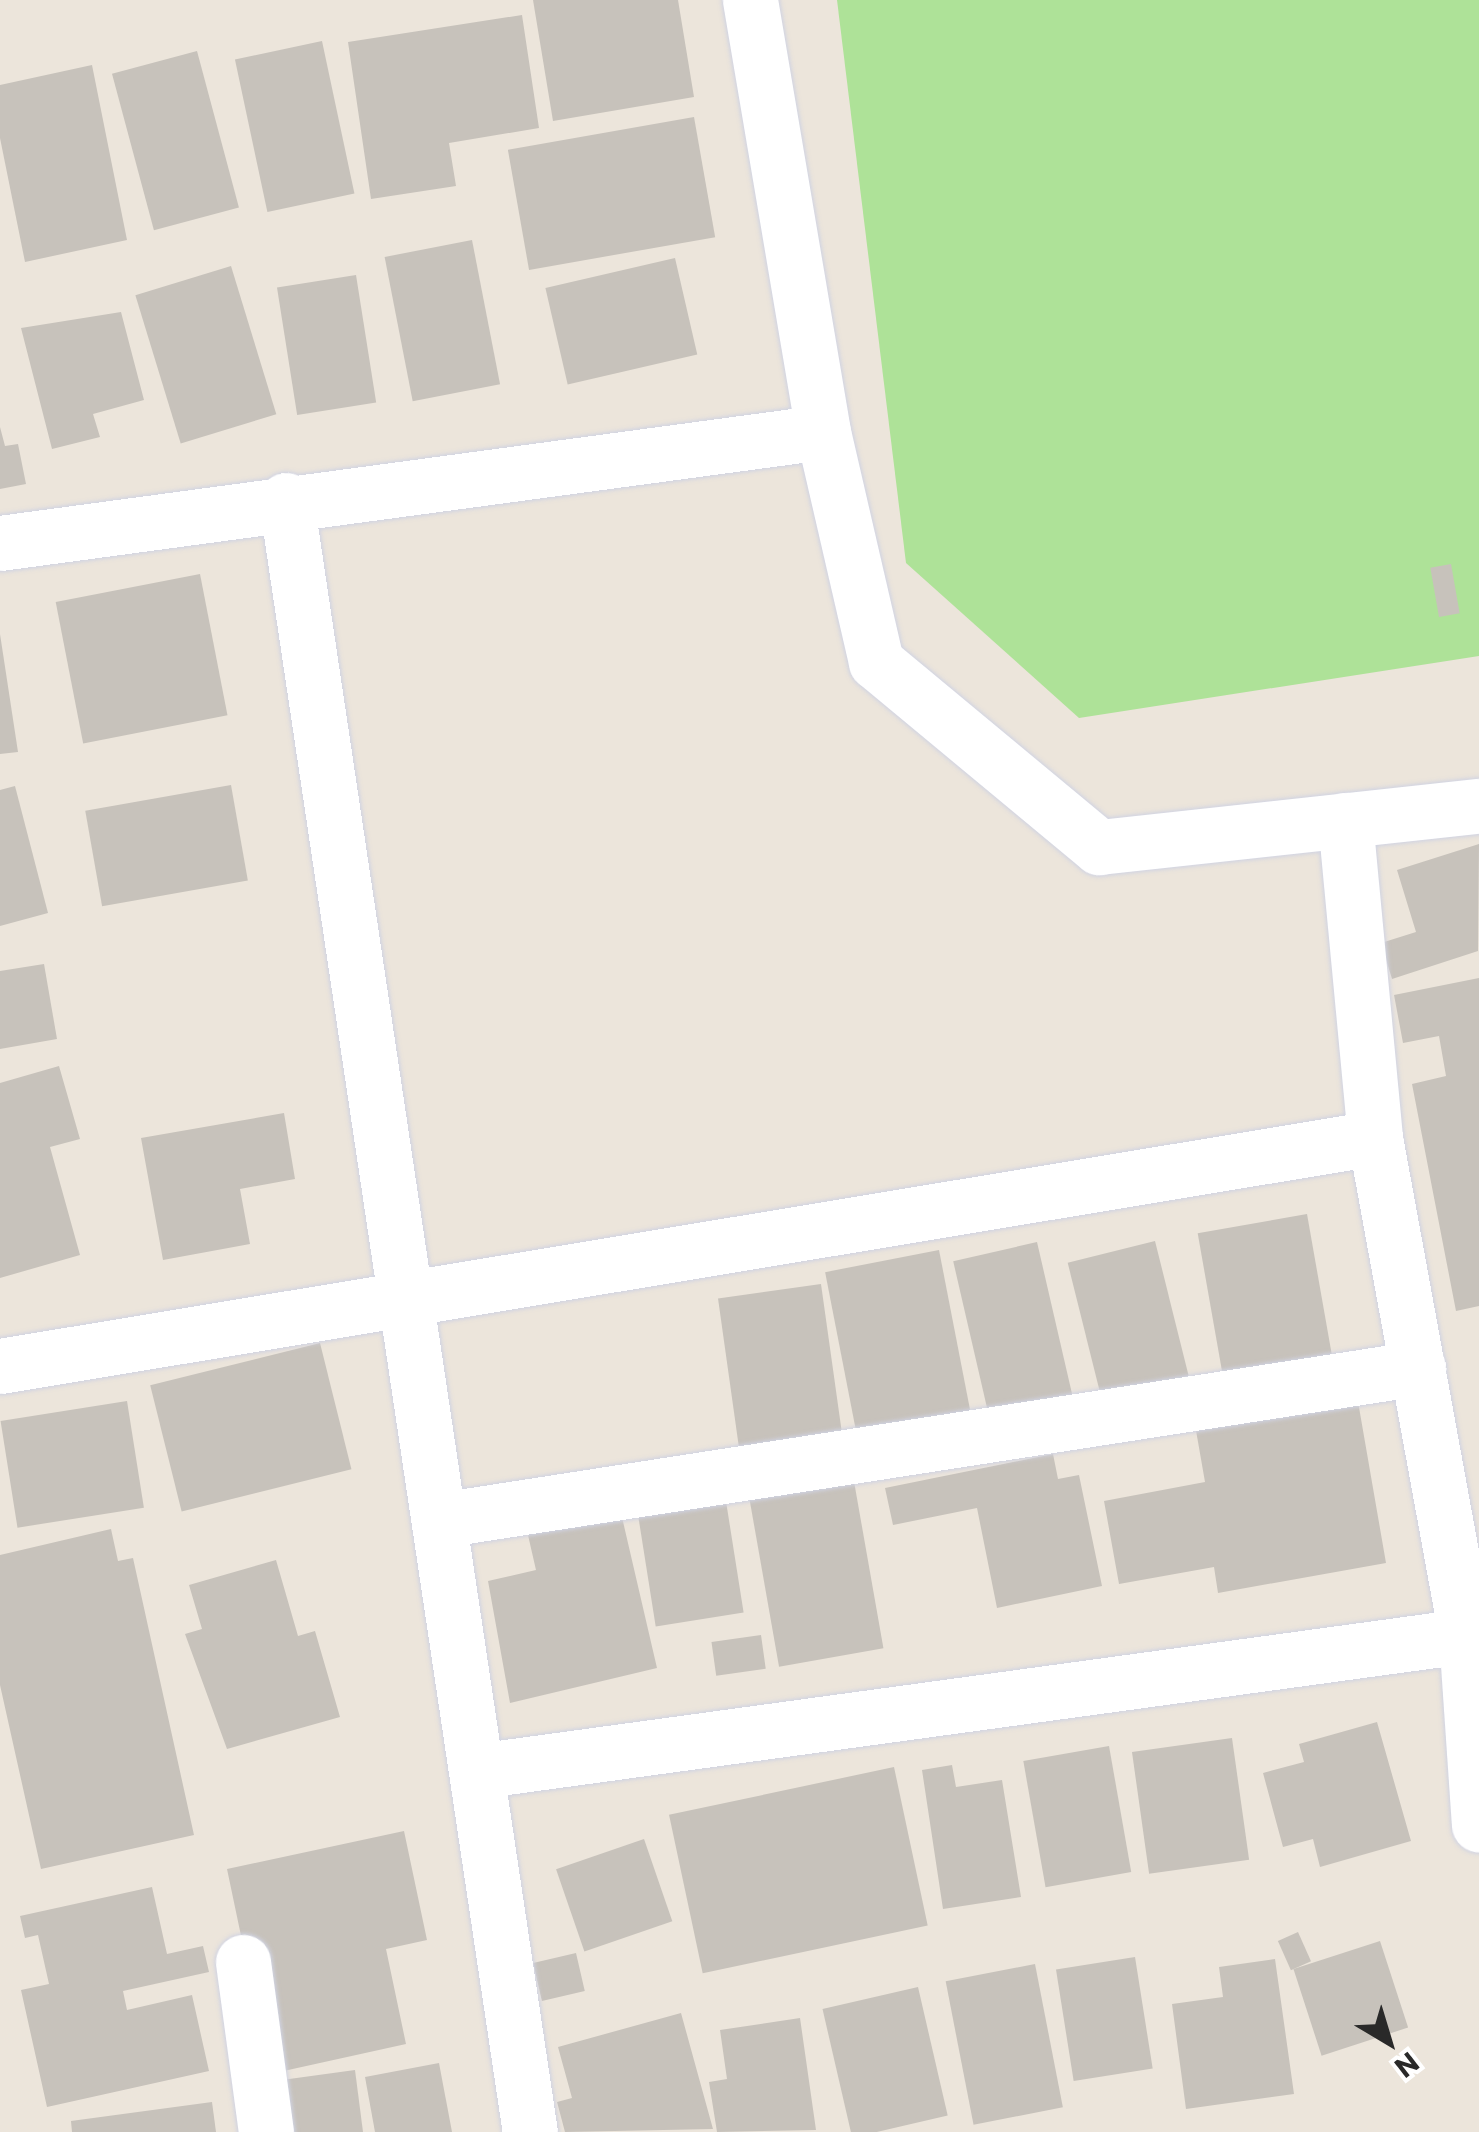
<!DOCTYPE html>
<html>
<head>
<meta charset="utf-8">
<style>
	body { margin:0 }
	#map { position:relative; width:1479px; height:2132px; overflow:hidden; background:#ece5db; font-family:Commissioner,sans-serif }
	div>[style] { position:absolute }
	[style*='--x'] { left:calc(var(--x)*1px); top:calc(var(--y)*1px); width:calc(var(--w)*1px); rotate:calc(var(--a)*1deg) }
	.green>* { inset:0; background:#aee298 }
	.building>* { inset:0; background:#c7c2bb; transform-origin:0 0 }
	.roads { filter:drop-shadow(0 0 2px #d0d3e2) drop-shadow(0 0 2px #d0d3e2) }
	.minor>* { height:55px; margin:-27.5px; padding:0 27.5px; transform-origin:27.5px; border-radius:27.5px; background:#fff }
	span { translate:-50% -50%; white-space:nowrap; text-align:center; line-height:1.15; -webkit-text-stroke:8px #fff; paint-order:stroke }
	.north { position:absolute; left:1339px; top:1992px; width:100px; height:100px; -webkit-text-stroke:8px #fff; paint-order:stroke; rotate:142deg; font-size:28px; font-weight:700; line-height:40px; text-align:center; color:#292929 }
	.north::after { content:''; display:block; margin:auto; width:35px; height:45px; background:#292929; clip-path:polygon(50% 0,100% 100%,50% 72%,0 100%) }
</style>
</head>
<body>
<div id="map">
	<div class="green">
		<i style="clip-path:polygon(837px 0,1479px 0,1479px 656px,1079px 718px,906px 563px)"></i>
	</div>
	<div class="building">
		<i style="clip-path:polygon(533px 0,678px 0,694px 97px,553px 121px)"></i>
		<i style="clip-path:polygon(522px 15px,539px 128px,449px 143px,456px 186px,371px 199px,348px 42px)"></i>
		<i style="left:322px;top:41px;width:156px;height:89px;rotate:78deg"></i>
		<i style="left:197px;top:51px;width:162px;height:88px;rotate:75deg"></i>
		<i style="clip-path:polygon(92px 65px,127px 240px,25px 262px,0 138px,0 85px)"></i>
		<i style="left:694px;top:117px;width:122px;height:189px;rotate:80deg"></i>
		<i style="left:472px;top:240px;width:147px;height:89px;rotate:79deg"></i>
		<i style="left:675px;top:258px;width:99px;height:133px;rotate:77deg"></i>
		<i style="left:231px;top:266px;width:155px;height:100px;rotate:73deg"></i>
		<i style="left:356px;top:275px;width:129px;height:80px;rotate:81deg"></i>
		<i style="clip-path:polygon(121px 312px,144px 400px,93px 414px,100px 437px,52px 449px,21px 328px)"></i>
		<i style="clip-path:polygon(0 427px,5px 446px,18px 444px,26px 484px,0 489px)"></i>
		<i style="left:1451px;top:564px;width:50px;height:21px;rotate:80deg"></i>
		<i style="left:200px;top:574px;width:144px;height:147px;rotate:79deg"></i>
		<i style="clip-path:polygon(0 634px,18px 752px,0 754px)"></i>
		<i style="left:231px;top:785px;width:97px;height:148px;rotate:80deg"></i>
		<i style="clip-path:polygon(15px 786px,48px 913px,0 926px,0 790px)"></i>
		<i style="clip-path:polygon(1479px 844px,1478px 951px,1392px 979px,1381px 943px,1416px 932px,1397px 870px)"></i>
		<i style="clip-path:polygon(44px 964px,57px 1039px,0 1049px,0 971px)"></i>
		<i style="clip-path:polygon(1479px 978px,1479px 1306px,1456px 1311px,1412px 1084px,1446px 1076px,1439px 1036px,1403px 1043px,1394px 995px)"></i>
		<i style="clip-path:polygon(59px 1066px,80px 1139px,50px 1147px,80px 1255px,0 1278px,0 1083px)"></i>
		<i style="clip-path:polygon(284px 1113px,295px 1179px,240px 1189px,250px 1244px,163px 1260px,141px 1138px)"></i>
		<i style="left:1307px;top:1214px;width:144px;height:111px;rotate:80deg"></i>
		<i style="left:1155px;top:1241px;width:139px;height:90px;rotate:76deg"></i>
		<i style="left:1037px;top:1242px;width:159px;height:86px;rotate:77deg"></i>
		<i style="left:939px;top:1250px;width:166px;height:116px;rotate:79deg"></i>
		<i style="left:821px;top:1284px;width:156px;height:104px;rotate:82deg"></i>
		<i style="left:320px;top:1343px;width:130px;height:175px;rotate:76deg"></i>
		<i style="clip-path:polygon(1356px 1390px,1386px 1563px,1218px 1593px,1214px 1567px,1119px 1584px,1104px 1501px,1205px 1482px,1194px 1419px)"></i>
		<i style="left:127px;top:1401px;width:108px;height:128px;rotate:81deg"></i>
		<i style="clip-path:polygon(1053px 1454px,1058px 1479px,1079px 1475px,1102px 1586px,997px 1608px,977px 1508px,893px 1525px,885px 1488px)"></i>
		<i style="left:852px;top:1470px;width:181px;height:106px;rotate:80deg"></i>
		<i style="left:725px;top:1495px;width:119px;height:89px;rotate:81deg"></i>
		<i style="clip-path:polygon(618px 1500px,657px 1668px,510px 1703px,488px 1581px,536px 1570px,525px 1522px)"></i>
		<i style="clip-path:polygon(111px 1529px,118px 1561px,133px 1558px,194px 1835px,41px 1869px,0 1685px,0 1555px)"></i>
		<i style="clip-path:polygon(276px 1560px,298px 1636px,315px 1631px,340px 1717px,227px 1749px,185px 1634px,202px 1629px,189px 1585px)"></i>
		<i style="left:761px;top:1635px;width:34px;height:50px;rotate:82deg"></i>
		<i style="clip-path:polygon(1377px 1722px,1411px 1841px,1320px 1867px,1313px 1839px,1283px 1847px,1263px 1773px,1304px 1762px,1299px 1744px)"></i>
		<i style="left:1232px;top:1738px;width:123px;height:101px;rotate:82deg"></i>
		<i style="left:1109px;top:1746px;width:128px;height:87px;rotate:80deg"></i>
		<i style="clip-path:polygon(952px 1765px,956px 1787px,1002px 1780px,1021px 1897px,943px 1909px,922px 1770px)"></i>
		<i style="left:894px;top:1767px;width:162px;height:230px;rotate:78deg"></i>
		<i style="clip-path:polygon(404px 1831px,427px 1940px,386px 1949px,406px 2044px,270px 2074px,227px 1869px)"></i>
		<i style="left:644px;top:1839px;width:87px;height:93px;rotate:71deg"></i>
		<i style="clip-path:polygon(152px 1887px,167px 1954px,203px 1946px,209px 1972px,123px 1991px,127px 2010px,192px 1995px,209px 2071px,47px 2107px,21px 1990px,49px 1984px,38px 1935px,25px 1938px,20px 1916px)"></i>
		<i style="left:1298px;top:1932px;width:32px;height:22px;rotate:66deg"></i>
		<i style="left:1380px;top:1941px;width:91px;height:91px;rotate:72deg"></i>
		<i style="left:576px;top:1953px;width:39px;height:44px;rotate:77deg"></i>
		<i style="left:1135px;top:1957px;width:113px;height:80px;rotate:81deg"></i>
		<i style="clip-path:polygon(1275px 1959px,1294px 2094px,1186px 2109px,1172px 2004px,1223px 1997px,1219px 1967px)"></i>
		<i style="left:1035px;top:1964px;width:146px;height:91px;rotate:79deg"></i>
		<i style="left:918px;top:1987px;width:132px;height:98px;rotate:77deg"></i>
		<i style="clip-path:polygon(681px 2013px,713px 2129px,565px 2132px,557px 2102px,572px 2098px,558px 2047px)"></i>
		<i style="clip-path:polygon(800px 2018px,816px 2130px,717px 2132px,709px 2082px,727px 2079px,720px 2030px)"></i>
		<i style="clip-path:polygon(439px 2063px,452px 2132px,375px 2132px,365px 2077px)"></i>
		<i style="clip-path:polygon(355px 2070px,363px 2132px,267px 2132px,260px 2083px)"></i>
		<i style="clip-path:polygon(212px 2102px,216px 2132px,72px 2132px,71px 2121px)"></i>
	</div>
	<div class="roads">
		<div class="minor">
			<i style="--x:750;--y:0;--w:438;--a:80.4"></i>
			<i style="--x:823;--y:432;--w:236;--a:77"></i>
			<i style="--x:876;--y:662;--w:290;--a:39.7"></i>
			<i style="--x:1099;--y:847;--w:382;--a:-6.2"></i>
			<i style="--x:286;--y:500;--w:1650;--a:81.5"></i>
			<i style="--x:0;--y:543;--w:830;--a:-7.68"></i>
			<i style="--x:1345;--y:820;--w:319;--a:84.6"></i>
			<i style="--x:1375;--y:1138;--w:505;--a:79.62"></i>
			<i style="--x:1466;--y:1635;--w:190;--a:86.1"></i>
			<i style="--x:0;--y:1366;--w:1394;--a:-9.42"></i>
			<i style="--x:440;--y:1520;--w:990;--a:-8.83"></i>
			<i style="--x:477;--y:1771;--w:1011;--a:-7.79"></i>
			<i style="--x:243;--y:1962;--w:172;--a:82.3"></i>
		</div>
	</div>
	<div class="north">N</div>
</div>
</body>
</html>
